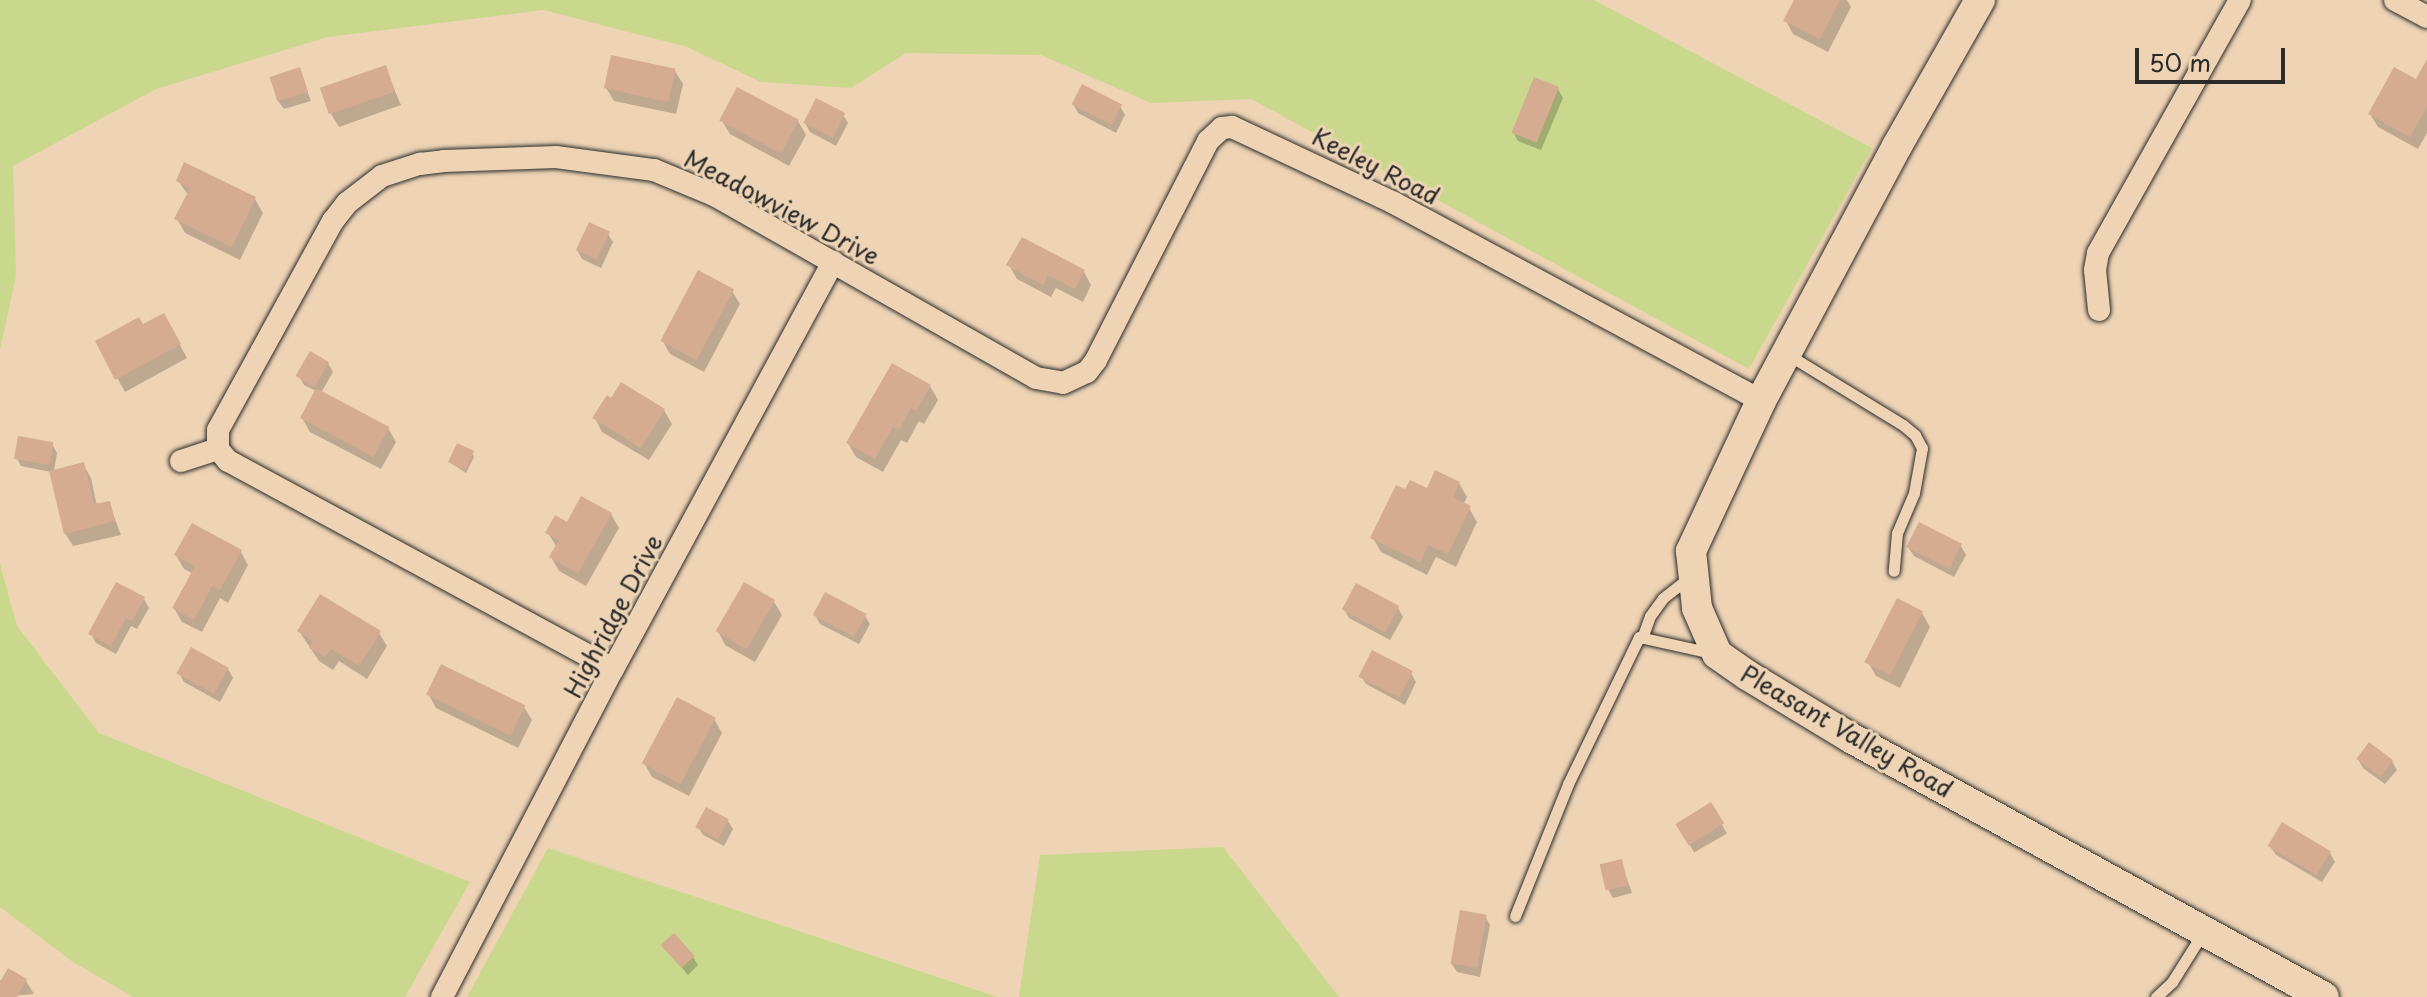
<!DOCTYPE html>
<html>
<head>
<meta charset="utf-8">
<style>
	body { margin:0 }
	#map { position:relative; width:2427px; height:997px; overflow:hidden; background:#eed4b5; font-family:"Playpen Sans",sans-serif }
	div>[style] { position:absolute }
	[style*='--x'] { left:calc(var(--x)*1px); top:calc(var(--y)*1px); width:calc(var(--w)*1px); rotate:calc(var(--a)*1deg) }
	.green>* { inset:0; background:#c9d88c }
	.shadow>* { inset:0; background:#0003; transform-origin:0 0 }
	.building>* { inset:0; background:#d5ac91; transform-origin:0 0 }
	.roads { filter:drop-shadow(0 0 2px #2b2b2b) drop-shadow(0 0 2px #2b2b2b) }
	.lane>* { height:11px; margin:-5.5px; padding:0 5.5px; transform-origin:5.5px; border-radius:5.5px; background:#eed4b5 }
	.street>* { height:22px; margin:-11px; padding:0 11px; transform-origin:11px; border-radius:11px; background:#eed4b5 }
	.secondary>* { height:30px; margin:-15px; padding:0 15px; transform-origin:15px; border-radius:15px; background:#eed4b5 }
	span { translate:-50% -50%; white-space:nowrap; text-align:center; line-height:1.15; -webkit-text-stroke:6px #eed4b5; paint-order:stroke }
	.street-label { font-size:24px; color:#2b2b2b }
	.scale { position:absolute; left:2135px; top:48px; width:150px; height:36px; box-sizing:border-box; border:4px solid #2b2b2b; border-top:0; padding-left:10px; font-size:24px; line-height:28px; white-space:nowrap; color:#2b2b2b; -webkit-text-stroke:6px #eed4b5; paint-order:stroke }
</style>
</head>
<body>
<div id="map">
	<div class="green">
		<i style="clip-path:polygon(0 0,1594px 0,1872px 148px,1749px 369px,1251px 99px,1151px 103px,1041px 55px,906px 53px,851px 88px,761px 82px,687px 47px,543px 10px,328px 37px,156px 89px,13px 166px,16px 276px,0 350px)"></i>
		<i style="clip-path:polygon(0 564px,17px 626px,99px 733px,470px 882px,405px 997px,133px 997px,73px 962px,0 907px)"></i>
		<i style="clip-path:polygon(1223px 847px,1339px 997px,1019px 997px,1040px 855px)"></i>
		<i style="clip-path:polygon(548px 848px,998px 997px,467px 997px)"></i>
	</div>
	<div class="shadow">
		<i style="clip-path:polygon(1793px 0,1847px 0,1851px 7px,1828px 52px,1793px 34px,1786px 21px,1796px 1px)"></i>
		<i style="clip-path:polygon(2427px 64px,2427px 133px,2418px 149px,2378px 127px,2370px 114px,2417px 81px)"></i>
		<i style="clip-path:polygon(385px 68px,401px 105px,339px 127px,331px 114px)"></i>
		<i style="clip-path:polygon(299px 69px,311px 101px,284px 109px,278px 101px)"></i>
		<i style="clip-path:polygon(675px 71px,683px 84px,676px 114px,614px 101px,606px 88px)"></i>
		<i style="clip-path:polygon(1558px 89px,1563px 98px,1541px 150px,1518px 141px,1513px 132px)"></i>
		<i style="clip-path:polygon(1073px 104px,1120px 106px,1125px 115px,1116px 133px,1078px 113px)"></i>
		<i style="clip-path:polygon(843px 115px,848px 123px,836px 146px,810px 132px,805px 123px)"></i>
		<i style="clip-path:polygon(722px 121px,798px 121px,806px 135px,789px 166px,730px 134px)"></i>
		<i style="clip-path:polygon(178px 180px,255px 199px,263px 213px,240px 260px,185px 233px,177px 219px,188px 195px)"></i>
		<i style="clip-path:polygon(608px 234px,613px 242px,601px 268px,582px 259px,577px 250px)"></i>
		<i style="clip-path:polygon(1009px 265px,1084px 272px,1091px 285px,1083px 302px,1056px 288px,1051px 297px,1017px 279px)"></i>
		<i style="clip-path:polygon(732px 291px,740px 304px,704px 372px,670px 354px,662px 340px)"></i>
		<i style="clip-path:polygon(164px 316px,187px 358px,125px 392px,97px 342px)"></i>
		<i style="clip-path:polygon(328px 363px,333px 372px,321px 393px,388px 428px,396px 442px,381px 469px,310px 432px,302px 418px,316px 391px,304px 385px,299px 376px)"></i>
		<i style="clip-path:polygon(930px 386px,938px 400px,924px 424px,919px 421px,907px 443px,901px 440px,883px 472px,856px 457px,848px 443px)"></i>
		<i style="clip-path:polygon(664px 410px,672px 424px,649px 460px,602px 432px,595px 418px)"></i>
		<i style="clip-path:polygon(52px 444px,57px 453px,54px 471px,83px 464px,91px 478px,97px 506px,109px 503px,121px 535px,73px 546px,65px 533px,51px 472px,21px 466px,16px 457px)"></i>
		<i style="clip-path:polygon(472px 453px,474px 457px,466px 473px,449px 462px)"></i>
		<i style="clip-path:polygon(1459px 483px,1467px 497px,1463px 505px,1469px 508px,1477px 522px,1456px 567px,1436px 557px,1427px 575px,1381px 552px,1373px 538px,1406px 492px)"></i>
		<i style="clip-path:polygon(611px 514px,619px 528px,586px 586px,559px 571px,551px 557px,556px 546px,548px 533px)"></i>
		<i style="clip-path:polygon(1961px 546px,1966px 555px,1954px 577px,1914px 556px,1908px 547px)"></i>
		<i style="clip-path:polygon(241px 552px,248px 565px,228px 603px,220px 598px,202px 632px,182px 622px,174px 608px,194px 574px,184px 569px,176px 555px)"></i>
		<i style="clip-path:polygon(1357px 586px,1398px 608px,1403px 617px,1390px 640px,1349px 618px,1344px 609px)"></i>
		<i style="clip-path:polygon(144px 599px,149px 608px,137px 629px,131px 626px,116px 654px,96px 643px,91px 634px)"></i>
		<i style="clip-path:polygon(774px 602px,782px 615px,755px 662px,725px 645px,718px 631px)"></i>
		<i style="clip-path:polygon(1922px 613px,1930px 627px,1900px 688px,1876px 676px,1868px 662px)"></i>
		<i style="clip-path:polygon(815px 615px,865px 616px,870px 624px,859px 644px,820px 624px)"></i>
		<i style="clip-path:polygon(299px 631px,379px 633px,387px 646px,367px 679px,339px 661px,333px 670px,319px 661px)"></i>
		<i style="clip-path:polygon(228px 669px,233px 678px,220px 702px,184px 682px,179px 673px)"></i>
		<i style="clip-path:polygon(1411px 673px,1416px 682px,1405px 705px,1366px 684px,1361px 676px)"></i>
		<i style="clip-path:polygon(429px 695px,524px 707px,532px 720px,518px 748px,436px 708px)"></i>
		<i style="clip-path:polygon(714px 719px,722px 733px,689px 796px,652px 777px,644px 763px)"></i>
		<i style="clip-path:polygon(2358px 759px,2392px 761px,2397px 770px,2385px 784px,2363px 768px)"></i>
		<i style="left:1710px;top:804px;width:34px;height:38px;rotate:60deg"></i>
		<i style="clip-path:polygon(728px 821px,733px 829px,724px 846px,703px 835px,698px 827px)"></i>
		<i style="clip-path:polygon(2270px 846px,2330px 853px,2335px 862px,2322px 882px,2276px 855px)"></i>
		<i style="clip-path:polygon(1621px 862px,1632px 893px,1613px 898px,1608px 889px)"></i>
		<i style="clip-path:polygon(1485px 916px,1490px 925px,1480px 977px,1457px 972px,1451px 963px)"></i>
		<i style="clip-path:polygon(664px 946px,693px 957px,698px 965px,688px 975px)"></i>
		<i style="clip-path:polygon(0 980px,26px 981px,34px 994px,0 997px)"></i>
	</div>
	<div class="building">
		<i style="clip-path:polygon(1794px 0,1840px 0,1820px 39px,1783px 21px)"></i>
		<i style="left:611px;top:55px;width:66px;height:34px;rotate:12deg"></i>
		<i style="clip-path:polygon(2427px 59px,2427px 107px,2410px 137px,2368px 114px,2394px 67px,2416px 79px)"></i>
		<i style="left:386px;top:65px;width:28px;height:70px;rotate:71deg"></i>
		<i style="left:300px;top:67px;width:26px;height:32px;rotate:72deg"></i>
		<i style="left:1534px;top:77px;width:27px;height:60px;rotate:22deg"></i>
		<i style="left:1082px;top:84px;width:45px;height:23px;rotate:27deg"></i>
		<i style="left:737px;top:87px;width:70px;height:38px;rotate:28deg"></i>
		<i style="left:816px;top:98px;width:33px;height:28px;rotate:27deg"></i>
		<i style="clip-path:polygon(184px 162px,256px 197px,232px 247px,174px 219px,190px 188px,176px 181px)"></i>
		<i style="left:589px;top:222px;width:23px;height:31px;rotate:25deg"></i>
		<i style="clip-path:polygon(1022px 237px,1085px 270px,1075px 289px,1048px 275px,1043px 285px,1006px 265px)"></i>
		<i style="left:698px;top:270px;width:41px;height:80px;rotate:28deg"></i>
		<i style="clip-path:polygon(164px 313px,181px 344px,115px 380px,95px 341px,139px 317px,143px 324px)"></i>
		<i style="left:310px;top:351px;width:22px;height:29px;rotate:30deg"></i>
		<i style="clip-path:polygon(892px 363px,931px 385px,916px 411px,911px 408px,899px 430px,893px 427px,875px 459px,846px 443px)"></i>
		<i style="clip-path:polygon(621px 382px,665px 409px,641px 448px,592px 418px,607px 395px,611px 398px)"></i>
		<i style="left:316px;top:388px;width:83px;height:34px;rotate:28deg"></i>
		<i style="left:18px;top:436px;width:36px;height:23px;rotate:10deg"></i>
		<i style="left:457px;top:443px;width:19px;height:21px;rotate:25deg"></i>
		<i style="clip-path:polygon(84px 462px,94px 504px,110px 501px,115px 521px,64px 534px,49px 471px)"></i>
		<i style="clip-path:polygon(1435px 470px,1460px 482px,1453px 497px,1471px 506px,1448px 554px,1428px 545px,1420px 562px,1370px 538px,1396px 485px,1405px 489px,1410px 480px,1427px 488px)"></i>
		<i style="clip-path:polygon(581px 496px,612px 513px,578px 573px,549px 557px,559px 540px,545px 533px,555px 515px,567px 522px)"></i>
		<i style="left:1919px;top:522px;width:48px;height:28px;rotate:27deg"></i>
		<i style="clip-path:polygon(192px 523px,242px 550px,220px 590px,212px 586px,194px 620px,172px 608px,195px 566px,174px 555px)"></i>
		<i style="clip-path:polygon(116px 582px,145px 597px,132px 621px,126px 618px,111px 646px,88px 634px)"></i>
		<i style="left:744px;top:582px;width:36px;height:57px;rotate:30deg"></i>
		<i style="left:1356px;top:583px;width:49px;height:30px;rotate:28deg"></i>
		<i style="left:825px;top:592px;width:47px;height:26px;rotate:28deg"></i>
		<i style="clip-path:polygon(320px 594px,381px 631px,359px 666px,331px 649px,325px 657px,309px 648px,313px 641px,297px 631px)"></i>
		<i style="left:1897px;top:598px;width:29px;height:72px;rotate:27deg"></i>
		<i style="left:191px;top:647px;width:43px;height:30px;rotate:29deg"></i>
		<i style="left:1372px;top:650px;width:46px;height:30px;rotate:27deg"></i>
		<i style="left:441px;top:664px;width:94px;height:34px;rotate:26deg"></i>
		<i style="left:677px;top:697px;width:44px;height:75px;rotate:28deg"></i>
		<i style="left:2369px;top:742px;width:30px;height:21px;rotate:37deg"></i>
		<i style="left:1711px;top:802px;width:25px;height:42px;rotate:58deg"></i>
		<i style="left:706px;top:807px;width:26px;height:23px;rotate:28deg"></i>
		<i style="left:2282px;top:822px;width:57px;height:28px;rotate:31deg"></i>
		<i style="left:1622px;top:859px;width:27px;height:23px;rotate:77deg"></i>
		<i style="left:1460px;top:910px;width:27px;height:54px;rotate:10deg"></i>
		<i style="left:674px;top:933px;width:31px;height:18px;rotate:48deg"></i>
		<i style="clip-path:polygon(8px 968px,27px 979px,17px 997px,0 997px,0 982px)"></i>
	</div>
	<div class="roads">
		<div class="lane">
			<i style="--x:1787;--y:354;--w:136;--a:31.5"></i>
			<i style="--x:1903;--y:425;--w:16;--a:40"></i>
			<i style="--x:1915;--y:435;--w:15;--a:62"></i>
			<i style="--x:1922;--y:448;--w:46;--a:100.1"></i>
			<i style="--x:1914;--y:493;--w:43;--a:113"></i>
			<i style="--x:1897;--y:533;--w:38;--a:95"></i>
			<i style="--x:1642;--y:638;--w:23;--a:-70"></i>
			<i style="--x:1650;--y:616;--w:22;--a:-54"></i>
			<i style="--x:1663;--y:598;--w:34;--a:-38"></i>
			<i style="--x:1515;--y:916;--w:142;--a:-68.1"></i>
			<i style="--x:1568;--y:784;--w:163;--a:-64.2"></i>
			<i style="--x:1639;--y:637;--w:75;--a:12.4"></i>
			<i style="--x:2156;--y:997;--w:22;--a:-43"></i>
			<i style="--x:2172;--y:982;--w:60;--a:-57.9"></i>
		</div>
		<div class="street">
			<i style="--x:2395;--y:0;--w:36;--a:28"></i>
			<i style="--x:2099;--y:310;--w:40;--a:-95.7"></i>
			<i style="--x:2095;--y:270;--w:17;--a:-80"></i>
			<i style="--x:2098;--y:253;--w:290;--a:-60.7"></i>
			<i style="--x:181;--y:461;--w:39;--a:-18"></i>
			<i style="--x:613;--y:669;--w:438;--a:-151.6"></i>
			<i style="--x:228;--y:461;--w:16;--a:-130"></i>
			<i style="--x:218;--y:449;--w:19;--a:-90"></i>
			<i style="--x:218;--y:430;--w:239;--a:-61.2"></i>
			<i style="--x:333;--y:221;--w:23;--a:-52"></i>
			<i style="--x:347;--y:203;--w:44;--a:-37.6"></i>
			<i style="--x:382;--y:176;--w:40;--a:-18"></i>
			<i style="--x:420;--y:164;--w:24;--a:-7"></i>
			<i style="--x:444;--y:161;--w:112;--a:-2"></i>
			<i style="--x:556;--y:157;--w:99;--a:7.6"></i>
			<i style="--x:654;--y:170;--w:65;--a:22.6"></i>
			<i style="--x:714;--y:195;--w:370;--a:29.6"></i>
			<i style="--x:1036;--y:378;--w:27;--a:10"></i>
			<i style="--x:1063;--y:383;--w:26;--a:-25"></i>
			<i style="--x:1087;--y:372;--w:15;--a:-53"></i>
			<i style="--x:1096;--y:360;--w:246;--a:-62.9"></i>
			<i style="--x:1208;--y:141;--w:19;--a:-43"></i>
			<i style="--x:1222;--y:128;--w:10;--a:-6"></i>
			<i style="--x:1232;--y:127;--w:179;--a:25.1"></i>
			<i style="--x:1394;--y:203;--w:417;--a:28.3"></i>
			<i style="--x:442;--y:997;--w:370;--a:-62.5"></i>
			<i style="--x:613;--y:669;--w:463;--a:-61.6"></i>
		</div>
		<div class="secondary">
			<i style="--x:1980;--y:0;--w:168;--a:119.6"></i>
			<i style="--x:1897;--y:146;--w:289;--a:118.1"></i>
			<i style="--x:1761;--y:401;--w:166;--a:115"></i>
			<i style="--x:1691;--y:551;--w:57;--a:84"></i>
			<i style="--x:1697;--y:608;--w:50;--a:66.5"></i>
			<i style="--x:1717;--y:654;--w:37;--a:35"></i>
			<i style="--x:1747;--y:675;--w:122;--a:31.2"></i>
			<i style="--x:1851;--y:738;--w:539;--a:28.7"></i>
		</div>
	</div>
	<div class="street-label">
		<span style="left:1376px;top:166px;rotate:27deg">Keeley Road</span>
		<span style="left:782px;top:207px;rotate:28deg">Meadowview Drive</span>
		<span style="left:613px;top:616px;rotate:-62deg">Highridge Drive</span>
		<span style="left:1847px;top:731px;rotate:30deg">Pleasant Valley Road</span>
	</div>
	<div class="scale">50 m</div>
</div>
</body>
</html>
